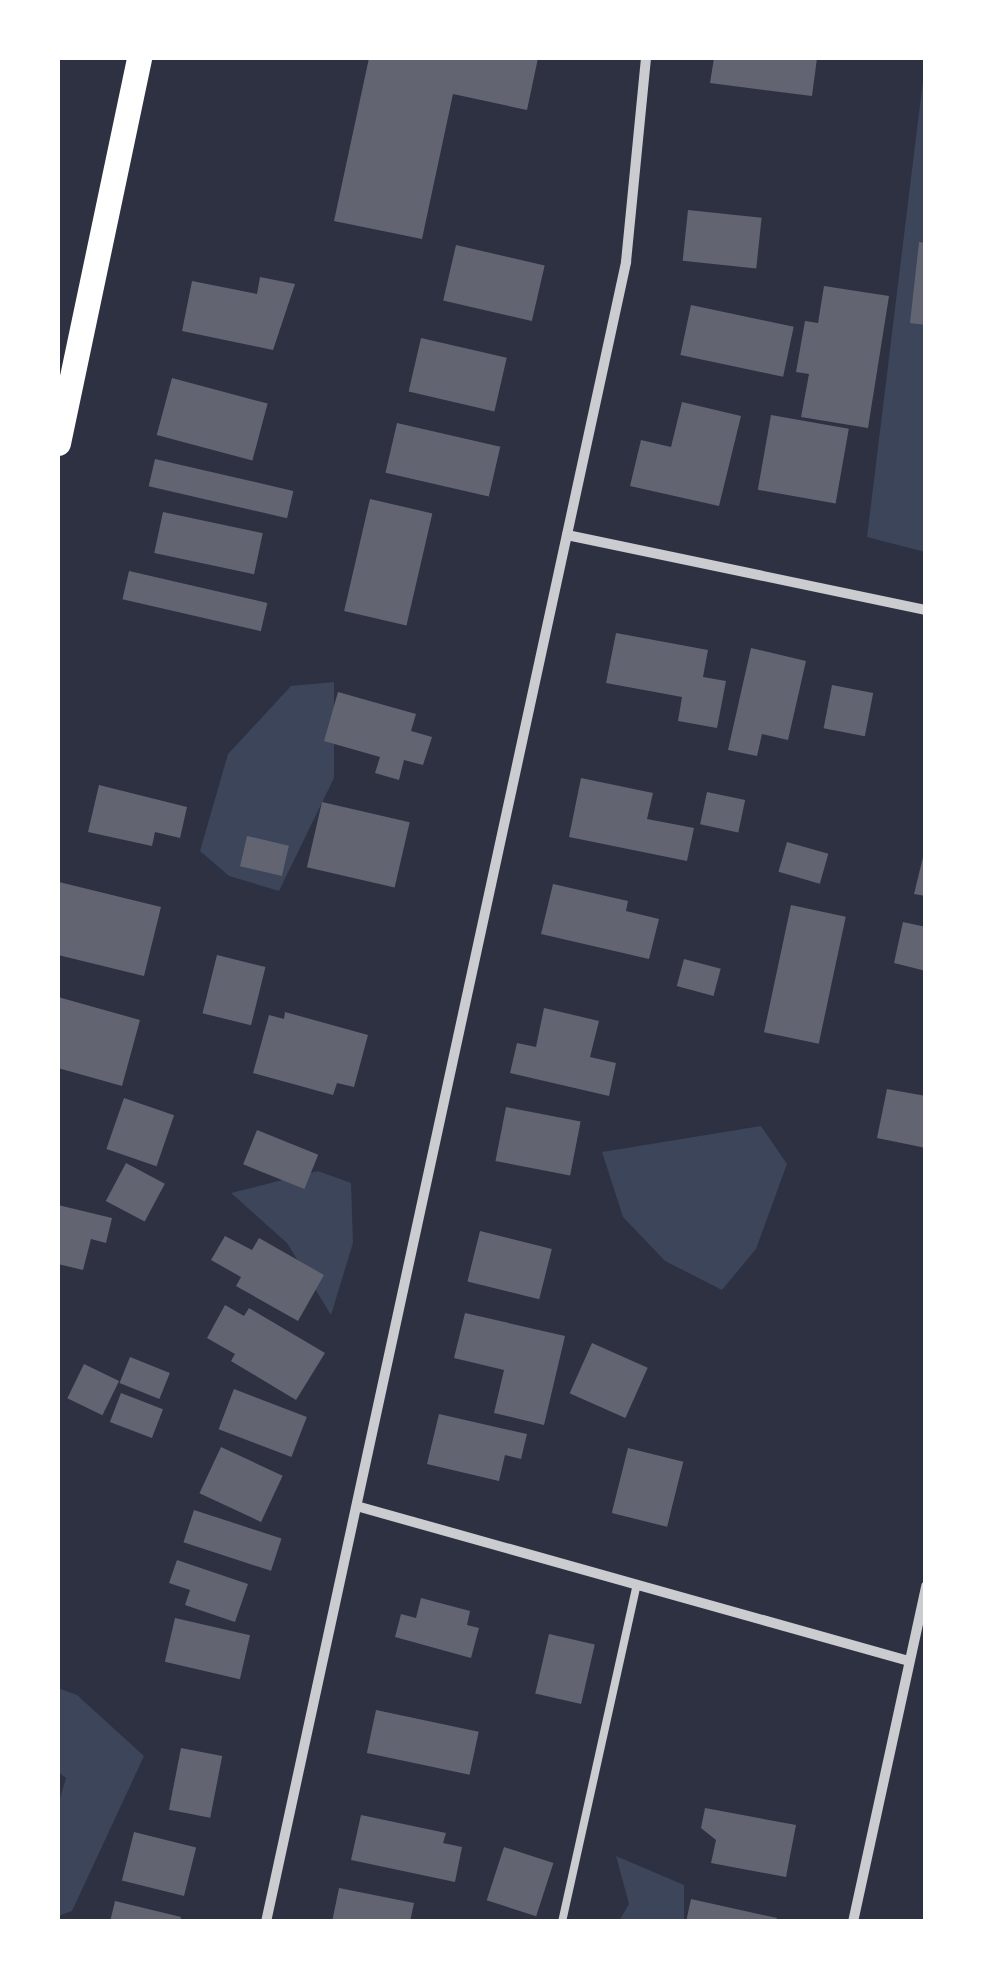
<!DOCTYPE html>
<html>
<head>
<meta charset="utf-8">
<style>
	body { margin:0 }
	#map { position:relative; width:983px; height:1979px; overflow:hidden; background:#2d3142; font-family:Lato,sans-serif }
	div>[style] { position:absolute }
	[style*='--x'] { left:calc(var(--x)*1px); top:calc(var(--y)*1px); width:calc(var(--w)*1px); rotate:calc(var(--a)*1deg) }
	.green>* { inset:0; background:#3c4559 }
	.building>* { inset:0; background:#626471; transform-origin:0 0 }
	.service>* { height:8px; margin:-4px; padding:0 4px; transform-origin:4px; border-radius:4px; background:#caccd0 }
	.minor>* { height:10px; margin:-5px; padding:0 5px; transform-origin:5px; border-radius:5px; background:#caccd0 }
	.primary>* { height:25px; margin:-12.5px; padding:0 12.5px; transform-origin:12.5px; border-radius:12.5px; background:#fff }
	span { translate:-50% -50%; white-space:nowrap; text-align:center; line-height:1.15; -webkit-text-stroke:10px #fff; paint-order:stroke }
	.frame { position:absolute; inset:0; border:60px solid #fff; pointer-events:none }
</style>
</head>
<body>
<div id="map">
	<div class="green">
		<i style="clip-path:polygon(925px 64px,925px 552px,867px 537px)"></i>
		<i style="clip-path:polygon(334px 682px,334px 778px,279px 891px,229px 876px,200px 851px,228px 754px,291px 686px)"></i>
		<i style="clip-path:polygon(761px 1126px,787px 1164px,756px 1249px,722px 1290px,665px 1261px,623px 1217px,602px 1152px)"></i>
		<i style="clip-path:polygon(318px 1171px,351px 1183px,353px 1243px,331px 1315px,287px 1243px,231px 1193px)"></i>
		<i style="clip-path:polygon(58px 1688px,77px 1695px,144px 1756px,72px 1911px,58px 1916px,58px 1805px,66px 1778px,58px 1772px)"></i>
		<i style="clip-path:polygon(616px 1856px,684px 1885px,684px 1921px,619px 1921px,629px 1904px)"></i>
	</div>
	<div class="building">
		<i style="clip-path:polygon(369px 58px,538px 58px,527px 110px,453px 94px,422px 239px,334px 221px)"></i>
		<i style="clip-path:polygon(714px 58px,817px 58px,812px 96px,710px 83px)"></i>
		<i style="left:688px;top:210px;width:74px;height:51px;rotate:6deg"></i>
		<i style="clip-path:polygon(919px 242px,926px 243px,926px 325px,910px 323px)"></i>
		<i style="left:456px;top:245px;width:91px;height:57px;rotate:13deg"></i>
		<i style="clip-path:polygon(260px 277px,295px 284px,273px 350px,182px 331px,192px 281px,257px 294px)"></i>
		<i style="clip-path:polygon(824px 286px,889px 296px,868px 428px,801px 417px,809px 374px,796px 372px,805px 321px,818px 323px)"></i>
		<i style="left:691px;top:305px;width:105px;height:51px;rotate:12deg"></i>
		<i style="left:421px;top:338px;width:88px;height:55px;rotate:13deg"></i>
		<i style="left:172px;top:378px;width:99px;height:59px;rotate:15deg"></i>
		<i style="clip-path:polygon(682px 402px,741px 416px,719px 506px,630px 486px,641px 440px,671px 447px)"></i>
		<i style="left:771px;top:415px;width:79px;height:76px;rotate:10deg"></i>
		<i style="left:397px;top:423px;width:106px;height:51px;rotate:13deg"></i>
		<i style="left:155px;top:459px;width:142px;height:28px;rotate:13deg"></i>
		<i style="left:370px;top:499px;width:64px;height:115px;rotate:13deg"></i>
		<i style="left:163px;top:512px;width:102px;height:42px;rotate:12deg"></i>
		<i style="left:129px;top:571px;width:142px;height:29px;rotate:13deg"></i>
		<i style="clip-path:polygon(616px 633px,708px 650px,703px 677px,726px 681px,717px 728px,678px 721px,682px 697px,606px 683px)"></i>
		<i style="clip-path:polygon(751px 648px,806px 661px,788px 740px,762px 734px,757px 756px,728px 750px)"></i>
		<i style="left:832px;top:685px;width:42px;height:44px;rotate:11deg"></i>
		<i style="clip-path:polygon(338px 692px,416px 714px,411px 731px,432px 737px,423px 765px,404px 760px,399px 780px,375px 773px,380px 757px,324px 741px)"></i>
		<i style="clip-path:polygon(581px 778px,653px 793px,647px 819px,694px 828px,687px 861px,569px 837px)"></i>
		<i style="clip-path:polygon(99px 785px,187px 807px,180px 838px,155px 832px,152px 846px,88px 832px)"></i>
		<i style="left:707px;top:792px;width:39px;height:33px;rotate:12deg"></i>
		<i style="left:322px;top:802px;width:90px;height:67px;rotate:13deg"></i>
		<i style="left:247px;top:836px;width:43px;height:31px;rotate:13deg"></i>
		<i style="left:787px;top:842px;width:43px;height:31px;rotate:16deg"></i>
		<i style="clip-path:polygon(926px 845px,926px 896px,914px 894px)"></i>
		<i style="clip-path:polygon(59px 882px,161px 907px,144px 976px,58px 955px)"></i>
		<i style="clip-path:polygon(553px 884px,628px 901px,626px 911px,659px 919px,649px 959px,541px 934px)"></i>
		<i style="left:791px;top:905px;width:56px;height:130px;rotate:12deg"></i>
		<i style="clip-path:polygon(903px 922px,926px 927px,926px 971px,894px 963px)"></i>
		<i style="left:217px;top:955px;width:50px;height:60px;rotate:14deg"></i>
		<i style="left:684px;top:959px;width:38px;height:28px;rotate:15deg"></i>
		<i style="clip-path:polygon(58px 997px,140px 1020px,122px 1086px,58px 1068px)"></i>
		<i style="clip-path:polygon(544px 1008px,599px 1021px,590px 1057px,616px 1063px,609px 1096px,510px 1073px,517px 1043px,536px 1047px)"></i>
		<i style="clip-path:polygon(285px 1012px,368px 1035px,354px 1087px,337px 1083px,333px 1095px,253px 1073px,269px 1015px,284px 1019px)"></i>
		<i style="clip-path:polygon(887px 1089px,926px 1096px,926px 1148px,877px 1138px)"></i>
		<i style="left:124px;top:1098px;width:53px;height:54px;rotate:19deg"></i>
		<i style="left:506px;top:1107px;width:76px;height:55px;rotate:11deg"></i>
		<i style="left:257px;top:1130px;width:66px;height:37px;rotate:22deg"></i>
		<i style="left:126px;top:1163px;width:44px;height:43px;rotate:28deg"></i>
		<i style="clip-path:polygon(58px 1205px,112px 1218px,106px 1243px,91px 1239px,83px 1270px,58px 1264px)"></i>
		<i style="left:480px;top:1231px;width:74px;height:52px;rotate:14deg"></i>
		<i style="clip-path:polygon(225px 1236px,252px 1250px,259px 1238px,324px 1275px,298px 1321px,236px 1286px,241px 1277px,211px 1260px)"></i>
		<i style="clip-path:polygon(225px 1305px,244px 1316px,249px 1308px,325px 1353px,296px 1400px,231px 1361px,235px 1354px,207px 1338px)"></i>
		<i style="clip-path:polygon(465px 1313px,565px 1336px,544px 1425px,494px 1413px,504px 1370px,454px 1358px)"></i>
		<i style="left:592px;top:1343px;width:61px;height:55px;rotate:24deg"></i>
		<i style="left:130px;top:1357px;width:43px;height:28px;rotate:22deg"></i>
		<i style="left:84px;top:1364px;width:39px;height:38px;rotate:26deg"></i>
		<i style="left:234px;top:1389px;width:78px;height:43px;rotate:21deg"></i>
		<i style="left:121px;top:1393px;width:45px;height:31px;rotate:21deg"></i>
		<i style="clip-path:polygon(439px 1414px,527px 1434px,521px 1459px,505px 1455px,499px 1481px,427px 1464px)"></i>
		<i style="left:221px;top:1447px;width:68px;height:51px;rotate:25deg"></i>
		<i style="left:628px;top:1448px;width:57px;height:67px;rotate:14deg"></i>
		<i style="left:194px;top:1510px;width:92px;height:34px;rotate:18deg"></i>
		<i style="clip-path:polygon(177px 1560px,248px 1584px,235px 1622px,185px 1605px,190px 1590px,169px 1583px)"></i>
		<i style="clip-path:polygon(421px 1598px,470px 1611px,467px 1625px,479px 1628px,471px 1658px,395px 1637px,401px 1614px,416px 1618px)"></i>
		<i style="left:175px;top:1618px;width:77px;height:45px;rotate:13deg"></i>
		<i style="left:549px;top:1634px;width:47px;height:61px;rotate:13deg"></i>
		<i style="left:376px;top:1710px;width:105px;height:44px;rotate:12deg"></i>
		<i style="left:181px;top:1748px;width:42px;height:63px;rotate:11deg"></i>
		<i style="clip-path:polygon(705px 1808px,796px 1825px,786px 1877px,711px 1863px,716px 1840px,701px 1828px)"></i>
		<i style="clip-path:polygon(361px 1815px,446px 1833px,443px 1843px,462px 1847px,455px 1882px,351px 1860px)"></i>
		<i style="left:134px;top:1832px;width:64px;height:50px;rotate:14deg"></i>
		<i style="left:504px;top:1847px;width:52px;height:56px;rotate:18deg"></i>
		<i style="clip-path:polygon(339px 1888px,414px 1903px,410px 1922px,332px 1922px)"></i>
		<i style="clip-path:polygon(691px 1899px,777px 1918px,776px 1922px,686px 1922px)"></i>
		<i style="clip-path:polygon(115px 1901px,181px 1917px,180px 1922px,110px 1922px)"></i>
	</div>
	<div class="service">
		<i style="--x:562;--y:1922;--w:346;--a:-77.5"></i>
	</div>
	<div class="minor">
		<i style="--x:567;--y:535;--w:367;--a:11.8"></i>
		<i style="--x:360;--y:1507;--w:570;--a:15.67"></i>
		<i style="--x:266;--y:1922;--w:1699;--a:-77.76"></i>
		<i style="--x:626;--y:262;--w:205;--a:-84.4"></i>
		<i style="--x:853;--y:1922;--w:344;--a:-77.7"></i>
	</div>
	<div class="primary">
		<i style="--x:58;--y:443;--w:393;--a:-78.1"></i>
	</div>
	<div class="frame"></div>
</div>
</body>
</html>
